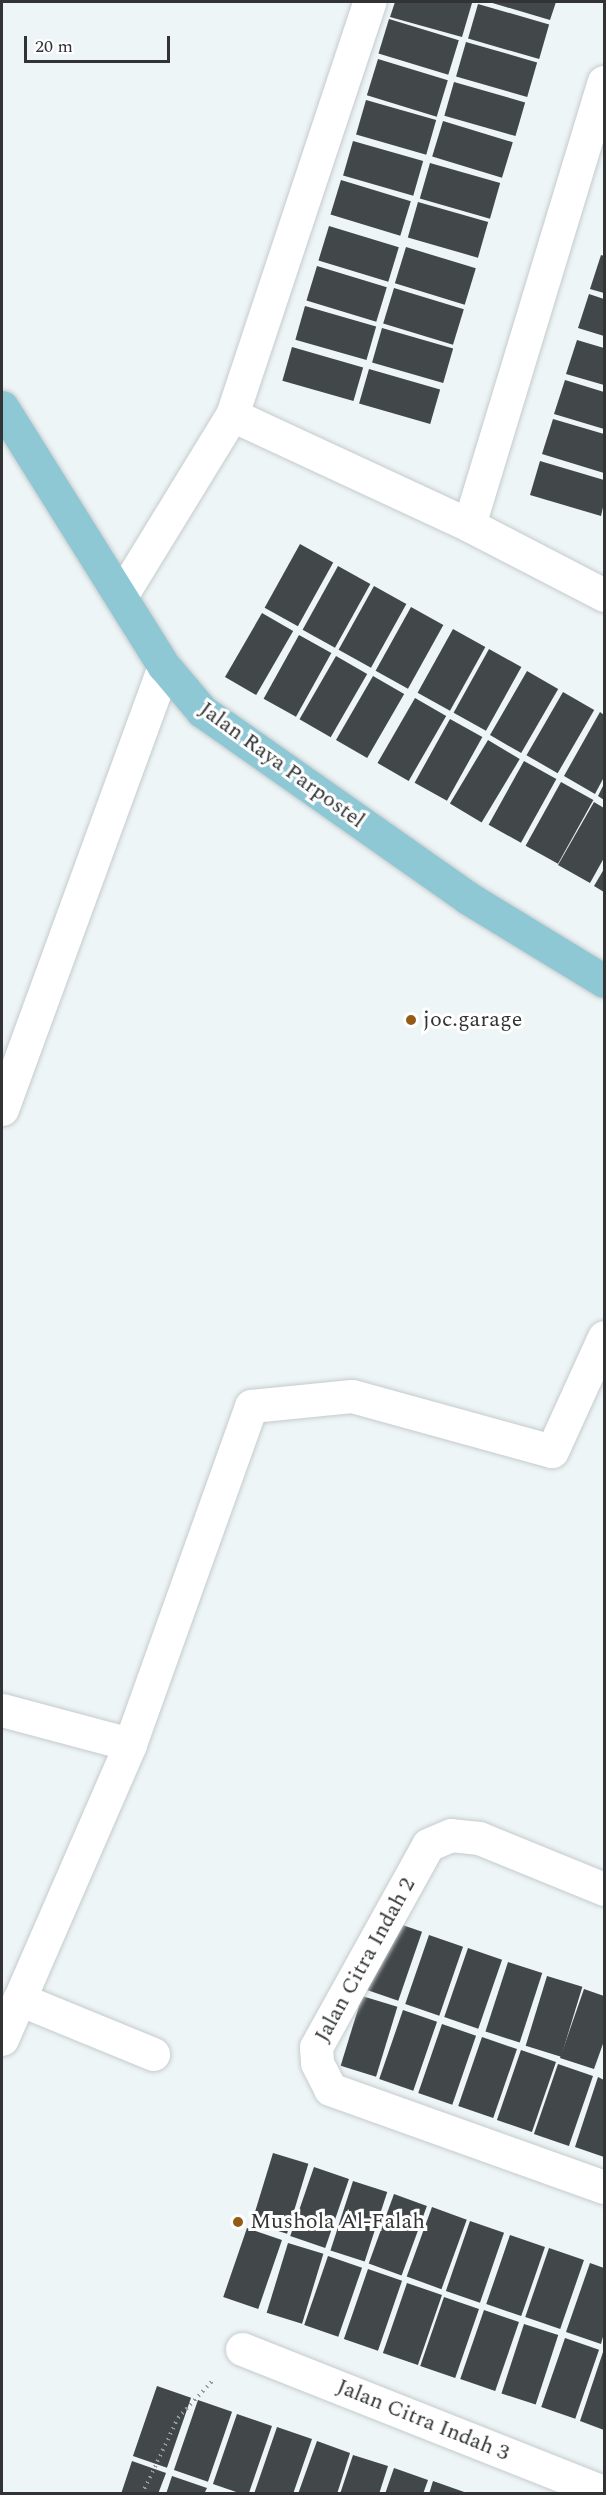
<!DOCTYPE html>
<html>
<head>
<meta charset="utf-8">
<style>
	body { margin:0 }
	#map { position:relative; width:606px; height:2495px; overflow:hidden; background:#eef5f6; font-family:Spectral,serif }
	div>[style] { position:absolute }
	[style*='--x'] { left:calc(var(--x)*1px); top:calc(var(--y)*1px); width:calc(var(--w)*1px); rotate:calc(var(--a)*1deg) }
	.building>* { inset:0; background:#424749; transform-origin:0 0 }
	.path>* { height:4px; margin-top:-2px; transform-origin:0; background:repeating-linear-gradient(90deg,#95999a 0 1.5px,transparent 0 6px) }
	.roads { filter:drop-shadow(0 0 2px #c5cbcd) drop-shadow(0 0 2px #c5cbcd) }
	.minor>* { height:33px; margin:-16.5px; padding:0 16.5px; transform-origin:16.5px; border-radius:16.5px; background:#fff }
	.major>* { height:33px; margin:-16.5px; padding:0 16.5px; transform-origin:16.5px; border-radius:16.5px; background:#8fc8d5 }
	.dots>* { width:16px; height:16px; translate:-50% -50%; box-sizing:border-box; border:3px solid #fff; border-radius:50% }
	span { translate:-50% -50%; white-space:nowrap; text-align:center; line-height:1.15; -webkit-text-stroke:6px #fff; paint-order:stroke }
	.street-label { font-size:22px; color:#313334 }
	.poi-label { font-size:22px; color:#313334 }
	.left { translate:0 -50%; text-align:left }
	.frame { position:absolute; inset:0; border:3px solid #313334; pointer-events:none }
	.scale { position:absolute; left:24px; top:36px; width:146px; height:27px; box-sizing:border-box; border:3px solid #313334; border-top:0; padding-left:8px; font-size:18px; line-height:21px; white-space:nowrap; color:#313334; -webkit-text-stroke:4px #fff; paint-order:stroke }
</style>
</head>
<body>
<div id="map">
	<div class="building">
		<i style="clip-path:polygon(395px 2px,468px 2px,472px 3px,462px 37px,390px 17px)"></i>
		<i style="clip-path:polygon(489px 2px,556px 2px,550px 20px)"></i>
		<i style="left:478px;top:4px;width:74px;height:36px;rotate:16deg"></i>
		<i style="left:389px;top:19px;width:73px;height:36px;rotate:17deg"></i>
		<i style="left:466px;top:42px;width:74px;height:36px;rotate:16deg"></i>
		<i style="left:378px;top:59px;width:73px;height:38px;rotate:17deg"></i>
		<i style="left:454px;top:82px;width:74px;height:35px;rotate:16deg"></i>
		<i style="left:366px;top:100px;width:73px;height:36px;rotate:16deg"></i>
		<i style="left:443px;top:121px;width:73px;height:37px;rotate:17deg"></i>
		<i style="left:353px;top:141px;width:73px;height:36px;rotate:16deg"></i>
		<i style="left:430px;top:163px;width:73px;height:37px;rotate:16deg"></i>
		<i style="left:341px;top:180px;width:73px;height:36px;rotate:17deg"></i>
		<i style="left:418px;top:202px;width:73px;height:37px;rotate:16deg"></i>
		<i style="left:329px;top:226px;width:73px;height:36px;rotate:17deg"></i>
		<i style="left:406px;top:247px;width:73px;height:38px;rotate:17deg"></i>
		<i style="clip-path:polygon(601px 255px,604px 256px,604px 293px,590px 289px)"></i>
		<i style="left:317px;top:266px;width:73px;height:36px;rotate:17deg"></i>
		<i style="left:394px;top:288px;width:73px;height:37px;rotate:17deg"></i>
		<i style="clip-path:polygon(589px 294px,604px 299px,604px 336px,578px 328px)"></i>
		<i style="left:305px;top:306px;width:74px;height:35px;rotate:16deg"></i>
		<i style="left:382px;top:328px;width:74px;height:36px;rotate:16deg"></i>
		<i style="clip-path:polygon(577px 340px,604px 348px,604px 385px,566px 374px)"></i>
		<i style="left:292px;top:347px;width:74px;height:35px;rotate:16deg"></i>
		<i style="left:369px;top:369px;width:74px;height:36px;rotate:16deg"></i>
		<i style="clip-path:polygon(565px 380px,604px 392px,604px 429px,554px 414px)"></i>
		<i style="clip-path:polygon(553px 419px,604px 434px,604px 473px,542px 454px)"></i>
		<i style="clip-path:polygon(540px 461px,604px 480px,604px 503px,601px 516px,530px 495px)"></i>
		<i style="left:300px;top:544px;width:38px;height:73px;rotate:29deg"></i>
		<i style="left:338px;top:566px;width:37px;height:73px;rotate:29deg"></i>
		<i style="left:374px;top:586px;width:37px;height:73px;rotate:29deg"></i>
		<i style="left:411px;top:607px;width:37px;height:73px;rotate:29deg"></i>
		<i style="left:262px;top:613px;width:36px;height:74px;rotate:30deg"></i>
		<i style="left:453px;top:629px;width:37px;height:73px;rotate:29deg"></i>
		<i style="left:299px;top:635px;width:37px;height:73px;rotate:29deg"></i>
		<i style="left:489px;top:649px;width:37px;height:73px;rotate:29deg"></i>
		<i style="left:336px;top:656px;width:36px;height:73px;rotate:30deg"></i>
		<i style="left:527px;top:671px;width:36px;height:74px;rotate:30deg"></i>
		<i style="left:373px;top:676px;width:36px;height:74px;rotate:30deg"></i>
		<i style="left:563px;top:692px;width:36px;height:73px;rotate:30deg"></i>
		<i style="left:415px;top:698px;width:36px;height:75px;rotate:30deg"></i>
		<i style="clip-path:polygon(600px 712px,604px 715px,604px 777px,595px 794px,564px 776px)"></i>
		<i style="left:450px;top:719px;width:37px;height:73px;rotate:29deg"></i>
		<i style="left:488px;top:740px;width:37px;height:74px;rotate:31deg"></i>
		<i style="left:524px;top:761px;width:37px;height:73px;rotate:29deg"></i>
		<i style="left:561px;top:782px;width:37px;height:73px;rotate:29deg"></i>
		<i style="clip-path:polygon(604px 784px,604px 800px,598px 796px)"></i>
		<i style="clip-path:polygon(594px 802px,604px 808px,604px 858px,590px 883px,558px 865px)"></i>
		<i style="clip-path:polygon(604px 869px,604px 892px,594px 886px)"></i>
		<i style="left:388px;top:1920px;width:36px;height:73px;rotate:19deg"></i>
		<i style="left:429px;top:1935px;width:36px;height:73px;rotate:19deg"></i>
		<i style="left:468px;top:1948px;width:36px;height:73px;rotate:19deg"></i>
		<i style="left:508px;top:1962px;width:36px;height:73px;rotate:18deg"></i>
		<i style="left:547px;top:1976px;width:37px;height:73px;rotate:17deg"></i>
		<i style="clip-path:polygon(584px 1989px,604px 1996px,604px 2041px,594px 2069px,560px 2058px)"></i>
		<i style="left:362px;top:1996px;width:37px;height:73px;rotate:17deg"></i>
		<i style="left:403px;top:2010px;width:36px;height:73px;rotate:19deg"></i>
		<i style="left:442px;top:2024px;width:36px;height:73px;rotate:19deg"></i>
		<i style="left:482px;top:2037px;width:37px;height:73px;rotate:19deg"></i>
		<i style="left:521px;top:2050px;width:37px;height:74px;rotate:19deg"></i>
		<i style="left:558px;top:2064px;width:37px;height:74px;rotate:19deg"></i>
		<i style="clip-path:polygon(598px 2077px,604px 2080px,604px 2157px,575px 2147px)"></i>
		<i style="left:273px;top:2153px;width:37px;height:73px;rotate:17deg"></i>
		<i style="left:314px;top:2167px;width:37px;height:73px;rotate:19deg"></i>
		<i style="left:353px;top:2181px;width:36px;height:73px;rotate:18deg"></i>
		<i style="left:394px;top:2194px;width:35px;height:74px;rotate:20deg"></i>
		<i style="left:432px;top:2207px;width:37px;height:74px;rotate:20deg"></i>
		<i style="left:470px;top:2221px;width:36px;height:74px;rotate:19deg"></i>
		<i style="left:247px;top:2228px;width:37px;height:73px;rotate:19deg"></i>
		<i style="left:510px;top:2235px;width:37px;height:73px;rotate:19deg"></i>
		<i style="left:288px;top:2243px;width:37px;height:73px;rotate:17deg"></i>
		<i style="left:549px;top:2248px;width:37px;height:73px;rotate:19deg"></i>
		<i style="left:328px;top:2256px;width:36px;height:73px;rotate:19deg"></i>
		<i style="clip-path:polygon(590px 2263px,604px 2268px,604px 2333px,601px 2344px,566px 2332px)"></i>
		<i style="left:368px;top:2269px;width:36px;height:74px;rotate:19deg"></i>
		<i style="left:407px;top:2283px;width:37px;height:74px;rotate:19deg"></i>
		<i style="left:444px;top:2297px;width:37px;height:73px;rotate:19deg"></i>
		<i style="left:484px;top:2310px;width:37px;height:73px;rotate:19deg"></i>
		<i style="left:524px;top:2324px;width:36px;height:73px;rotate:18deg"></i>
		<i style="left:565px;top:2338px;width:36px;height:73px;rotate:19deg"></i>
		<i style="clip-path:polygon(604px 2349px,604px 2430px,580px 2421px)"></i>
		<i style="left:157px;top:2386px;width:36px;height:74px;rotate:19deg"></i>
		<i style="left:198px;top:2400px;width:36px;height:74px;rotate:19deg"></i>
		<i style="left:237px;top:2414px;width:37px;height:74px;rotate:19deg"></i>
		<i style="clip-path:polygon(277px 2427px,312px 2439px,293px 2494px,254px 2494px)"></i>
		<i style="clip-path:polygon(317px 2441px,350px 2453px,337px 2494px,298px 2494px)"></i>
		<i style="clip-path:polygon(353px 2455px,388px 2466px,379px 2494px,340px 2494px)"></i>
		<i style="clip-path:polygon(132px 2461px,166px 2473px,158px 2494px,121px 2494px)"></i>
		<i style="clip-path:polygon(394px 2468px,428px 2480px,423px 2494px,385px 2494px)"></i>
		<i style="clip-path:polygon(172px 2476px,207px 2488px,204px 2494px,166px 2494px)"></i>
		<i style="clip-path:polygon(433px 2481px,467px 2493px,467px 2494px,429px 2494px)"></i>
	</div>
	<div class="path">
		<i style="--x:142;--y:2494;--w:84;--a:-64.7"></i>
		<i style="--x:178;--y:2418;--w:53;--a:-47.3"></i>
	</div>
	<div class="roads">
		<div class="minor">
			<i style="--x:232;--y:415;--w:261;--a:24.9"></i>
			<i style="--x:469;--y:525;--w:463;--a:-73.1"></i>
			<i style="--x:469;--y:525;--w:152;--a:27.4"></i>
			<i style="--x:121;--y:596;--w:212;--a:-58.5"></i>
			<i style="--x:232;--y:415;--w:435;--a:-71.6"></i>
			<i style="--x:2;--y:1109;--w:472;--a:-69.9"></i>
			<i style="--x:2;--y:1710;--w:132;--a:14.9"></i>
			<i style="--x:604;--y:1889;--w:135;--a:-157.8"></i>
			<i style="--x:479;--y:1838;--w:28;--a:-174"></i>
			<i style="--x:451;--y:1835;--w:25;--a:157"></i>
			<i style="--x:428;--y:1845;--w:231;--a:119"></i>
			<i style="--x:316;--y:2047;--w:16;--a:86"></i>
			<i style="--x:317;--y:2063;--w:29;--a:63"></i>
			<i style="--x:330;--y:2089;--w:291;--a:19.7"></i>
			<i style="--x:19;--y:1999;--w:145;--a:22.3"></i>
			<i style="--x:2;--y:2039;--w:322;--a:-66.5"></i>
			<i style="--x:130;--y:1744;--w:359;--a:-70.3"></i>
			<i style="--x:251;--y:1406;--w:101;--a:-5.7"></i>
			<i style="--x:352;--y:1396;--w:207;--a:15.4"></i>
			<i style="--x:552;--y:1451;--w:125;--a:-65.5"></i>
			<i style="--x:242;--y:2349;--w:389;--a:21.6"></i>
		</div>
		<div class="major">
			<i style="--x:2;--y:407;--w:305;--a:58"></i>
			<i style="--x:164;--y:666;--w:59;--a:49.8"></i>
			<i style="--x:202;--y:711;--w:325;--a:35.1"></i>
			<i style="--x:468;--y:898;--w:159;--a:31.4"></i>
		</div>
	</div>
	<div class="dots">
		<i style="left:411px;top:1020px;background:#945b17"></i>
		<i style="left:238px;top:2222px;background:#945b17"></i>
	</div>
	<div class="street-label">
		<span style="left:282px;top:765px;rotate:36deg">Jalan Raya Parpostel</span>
		<span style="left:365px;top:1960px;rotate:-61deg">Jalan Citra Indah 2</span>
		<span style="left:423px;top:2420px;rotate:22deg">Jalan Citra Indah 3</span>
	</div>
	<div class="poi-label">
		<span class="left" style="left:423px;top:1020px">joc.garage</span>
		<span class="left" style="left:250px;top:2222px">Mushola Al-Falah</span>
	</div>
	<div class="frame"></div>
	<div class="scale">20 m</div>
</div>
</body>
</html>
